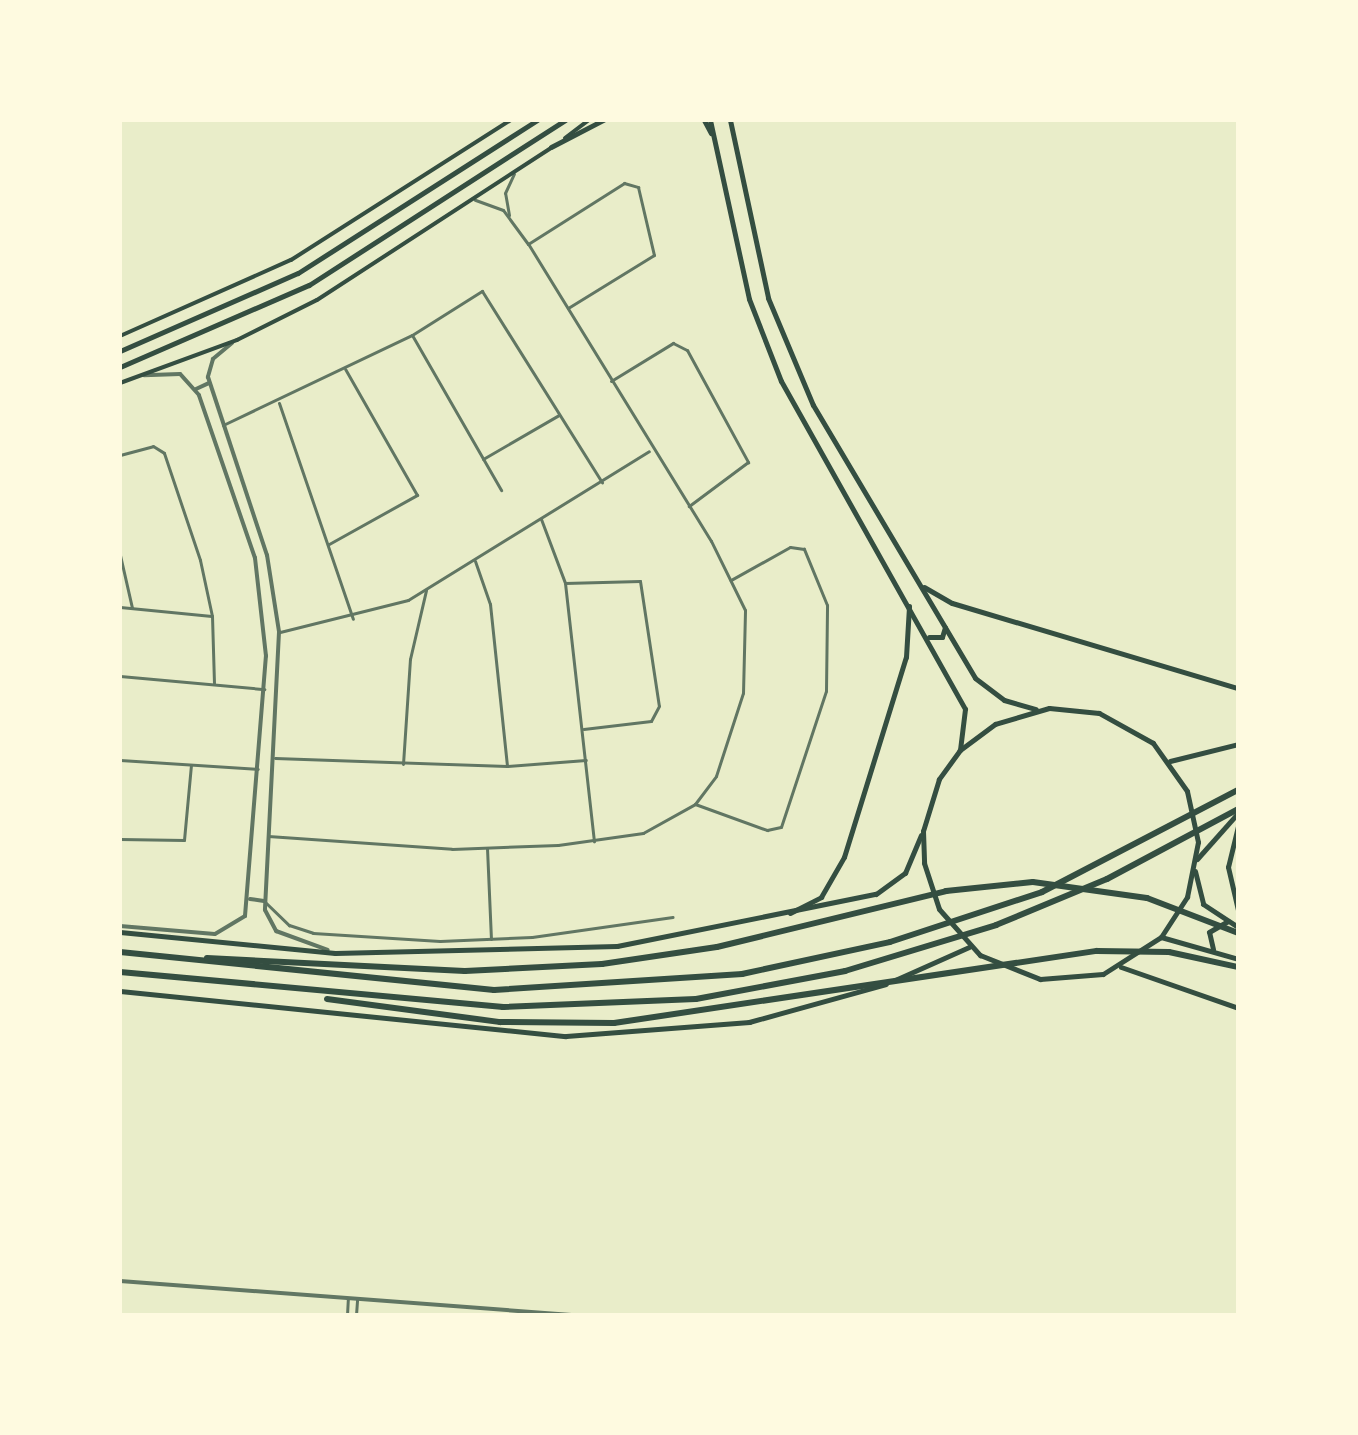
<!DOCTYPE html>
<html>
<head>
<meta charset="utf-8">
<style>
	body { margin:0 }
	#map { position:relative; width:1358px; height:1435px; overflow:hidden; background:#e9edc9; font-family:Mulish,sans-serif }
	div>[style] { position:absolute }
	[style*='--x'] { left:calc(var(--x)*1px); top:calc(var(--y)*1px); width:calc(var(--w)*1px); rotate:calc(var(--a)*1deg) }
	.minor>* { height:3px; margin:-1.5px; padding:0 1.5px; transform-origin:1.5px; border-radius:1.5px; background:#617663 }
	.tertiary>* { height:4px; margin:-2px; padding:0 2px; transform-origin:2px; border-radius:2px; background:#617663 }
	.secondary>* { height:4px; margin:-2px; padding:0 2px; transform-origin:2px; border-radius:2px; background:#344e41 }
	.primary>* { height:5px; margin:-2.5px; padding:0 2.5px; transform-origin:2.5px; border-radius:2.5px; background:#344e41 }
	.trunk>* { height:5px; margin:-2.5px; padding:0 2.5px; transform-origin:2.5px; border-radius:2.5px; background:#344e41 }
	.motorway>* { height:6px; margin:-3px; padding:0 3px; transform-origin:3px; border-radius:3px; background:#344e41 }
	span { translate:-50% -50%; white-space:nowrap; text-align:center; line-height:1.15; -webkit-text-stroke:6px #fefae0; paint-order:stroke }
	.frame { position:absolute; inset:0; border:122px solid #fefae0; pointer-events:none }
</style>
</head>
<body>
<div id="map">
	<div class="minor">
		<i style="--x:509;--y:215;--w:22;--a:-100"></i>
		<i style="--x:505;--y:193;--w:21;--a:-65"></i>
		<i style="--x:528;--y:244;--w:114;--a:-32.4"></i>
		<i style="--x:624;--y:183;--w:15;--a:16"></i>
		<i style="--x:638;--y:187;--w:70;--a:76.8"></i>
		<i style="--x:654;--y:255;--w:101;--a:148.4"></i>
		<i style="--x:412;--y:335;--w:179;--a:60.1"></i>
		<i style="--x:611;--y:381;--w:73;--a:-31.5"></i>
		<i style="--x:673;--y:343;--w:16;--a:27"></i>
		<i style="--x:687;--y:350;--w:128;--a:61.4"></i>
		<i style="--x:748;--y:462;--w:74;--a:143.3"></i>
		<i style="--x:279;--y:403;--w:228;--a:71.1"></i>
		<i style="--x:223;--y:425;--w:209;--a:-25.5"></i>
		<i style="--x:412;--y:335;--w:83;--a:-32.2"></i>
		<i style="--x:482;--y:291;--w:226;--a:57.9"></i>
		<i style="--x:120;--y:455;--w:34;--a:-15"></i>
		<i style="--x:153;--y:446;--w:13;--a:32"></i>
		<i style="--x:164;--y:453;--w:113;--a:71.4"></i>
		<i style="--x:200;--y:560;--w:57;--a:77.9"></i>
		<i style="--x:212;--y:616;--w:67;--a:88.3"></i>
		<i style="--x:483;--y:459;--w:88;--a:-30.1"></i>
		<i style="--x:541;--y:519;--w:68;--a:69.4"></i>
		<i style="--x:565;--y:583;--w:260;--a:83.6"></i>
		<i style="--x:329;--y:544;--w:101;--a:-29.1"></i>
		<i style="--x:417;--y:495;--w:145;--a:-119.7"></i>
		<i style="--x:120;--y:555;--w:54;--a:77.2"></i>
		<i style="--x:475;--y:561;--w:46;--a:70.8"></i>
		<i style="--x:490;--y:604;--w:163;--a:84"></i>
		<i style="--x:565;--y:583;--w:75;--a:-1.5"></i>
		<i style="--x:640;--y:581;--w:126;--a:81.4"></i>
		<i style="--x:659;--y:706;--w:17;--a:118"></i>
		<i style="--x:651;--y:721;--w:68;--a:173.3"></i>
		<i style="--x:120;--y:607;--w:92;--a:5.6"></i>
		<i style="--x:280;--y:632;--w:132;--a:-14"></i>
		<i style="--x:408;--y:600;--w:283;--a:-31.7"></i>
		<i style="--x:120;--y:676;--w:145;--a:5.2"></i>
		<i style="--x:275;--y:758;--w:232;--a:2"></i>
		<i style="--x:507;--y:766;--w:79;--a:-4.3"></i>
		<i style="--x:120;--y:760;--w:138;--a:3.7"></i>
		<i style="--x:403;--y:764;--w:105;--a:-86.2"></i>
		<i style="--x:410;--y:659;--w:71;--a:-76.9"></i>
		<i style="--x:695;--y:804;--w:77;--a:19.9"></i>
		<i style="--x:767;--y:830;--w:14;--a:-12"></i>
		<i style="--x:781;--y:827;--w:143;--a:-71.7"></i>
		<i style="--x:826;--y:691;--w:86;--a:-89.3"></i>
		<i style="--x:827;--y:605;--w:61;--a:-112.3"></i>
		<i style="--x:804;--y:549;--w:14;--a:-172"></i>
		<i style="--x:790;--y:547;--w:68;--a:150.8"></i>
		<i style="--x:268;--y:836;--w:184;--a:4"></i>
		<i style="--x:452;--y:849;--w:106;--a:-2.2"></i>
		<i style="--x:558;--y:845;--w:86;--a:-8"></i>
		<i style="--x:643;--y:833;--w:60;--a:-29.1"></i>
		<i style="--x:695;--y:804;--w:35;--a:-53"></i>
		<i style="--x:716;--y:776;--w:87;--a:-72"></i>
		<i style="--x:743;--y:693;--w:83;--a:-88.6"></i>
		<i style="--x:745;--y:610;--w:77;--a:-116.2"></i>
		<i style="--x:711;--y:541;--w:349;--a:-121.6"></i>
		<i style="--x:528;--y:244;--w:42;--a:-126.3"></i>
		<i style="--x:503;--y:210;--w:30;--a:-160"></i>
		<i style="--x:120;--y:839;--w:64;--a:0.9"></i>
		<i style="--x:184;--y:840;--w:75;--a:-84.7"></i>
		<i style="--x:487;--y:848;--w:91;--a:87.5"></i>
		<i style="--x:264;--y:901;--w:35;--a:44"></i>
		<i style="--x:289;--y:925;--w:25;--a:18"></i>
		<i style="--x:313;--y:933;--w:127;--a:3.6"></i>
		<i style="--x:440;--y:941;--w:92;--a:-2.5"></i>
		<i style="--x:532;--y:937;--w:142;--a:-8.1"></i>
		<i style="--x:347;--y:1315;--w:17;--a:-87"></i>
		<i style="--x:356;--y:1315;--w:15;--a:-86"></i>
	</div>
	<div class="tertiary">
		<i style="--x:232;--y:343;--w:25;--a:140"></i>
		<i style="--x:213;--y:359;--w:19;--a:106"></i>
		<i style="--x:208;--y:377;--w:188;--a:71.7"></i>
		<i style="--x:267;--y:555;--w:78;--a:81.1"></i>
		<i style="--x:279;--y:632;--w:278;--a:92.9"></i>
		<i style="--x:265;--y:910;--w:24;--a:62"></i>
		<i style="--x:276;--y:931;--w:55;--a:20.1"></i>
		<i style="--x:196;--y:389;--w:14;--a:-25"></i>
		<i style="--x:250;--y:899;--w:14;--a:8"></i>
		<i style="--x:120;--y:926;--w:95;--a:4.8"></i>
		<i style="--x:215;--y:934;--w:35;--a:-31"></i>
		<i style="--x:245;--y:916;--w:261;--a:-85.4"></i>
		<i style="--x:266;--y:656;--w:99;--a:-96.4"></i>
		<i style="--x:255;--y:558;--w:172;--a:-109"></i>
		<i style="--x:199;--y:395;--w:28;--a:-132"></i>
		<i style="--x:180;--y:374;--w:36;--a:178"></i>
		<i style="--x:120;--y:1281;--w:456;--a:4.3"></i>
	</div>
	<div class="secondary">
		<i style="--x:565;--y:138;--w:30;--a:-37"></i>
		<i style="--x:120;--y:336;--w:187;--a:-24"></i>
		<i style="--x:291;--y:260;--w:261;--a:-32.5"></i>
		<i style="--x:120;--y:383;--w:125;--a:-20.2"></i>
		<i style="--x:237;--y:340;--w:89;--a:-26.6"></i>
		<i style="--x:317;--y:300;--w:279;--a:-33"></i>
	</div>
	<div class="primary">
		<i style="--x:704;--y:120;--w:15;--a:62"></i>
		<i style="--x:710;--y:120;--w:183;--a:77.7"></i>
		<i style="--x:749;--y:299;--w:88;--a:68.7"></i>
		<i style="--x:781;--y:381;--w:376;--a:60.7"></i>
		<i style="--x:965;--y:709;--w:41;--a:97"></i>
		<i style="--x:960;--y:750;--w:36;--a:126"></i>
		<i style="--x:939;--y:779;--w:54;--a:107.1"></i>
		<i style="--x:923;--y:831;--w:32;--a:88"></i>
		<i style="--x:924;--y:863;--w:48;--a:71.9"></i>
		<i style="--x:939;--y:909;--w:62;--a:48.3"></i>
		<i style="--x:980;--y:955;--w:65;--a:21.8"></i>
		<i style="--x:1040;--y:979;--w:63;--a:-4.5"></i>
		<i style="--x:1103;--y:974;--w:69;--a:-32.5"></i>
		<i style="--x:1161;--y:937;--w:48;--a:-57"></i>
		<i style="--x:1187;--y:897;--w:56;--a:-78.7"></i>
		<i style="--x:1198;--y:842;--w:52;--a:-102.2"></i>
		<i style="--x:1187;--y:791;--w:59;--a:-125.3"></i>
		<i style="--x:1153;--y:743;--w:62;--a:-150.9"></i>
		<i style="--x:1099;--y:713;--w:50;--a:-174.3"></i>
		<i style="--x:1049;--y:708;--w:56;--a:163.5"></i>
		<i style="--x:995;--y:724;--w:44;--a:143.4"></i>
		<i style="--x:730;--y:120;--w:182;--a:77.9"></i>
		<i style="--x:768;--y:298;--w:116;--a:67.2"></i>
		<i style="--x:813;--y:405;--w:317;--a:59.3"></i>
		<i style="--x:975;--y:678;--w:36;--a:37"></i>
		<i style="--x:1004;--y:700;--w:33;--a:16"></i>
		<i style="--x:551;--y:147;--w:59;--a:-27.4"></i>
		<i style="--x:924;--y:587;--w:32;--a:30"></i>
		<i style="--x:952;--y:603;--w:298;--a:16.6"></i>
		<i style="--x:929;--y:637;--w:13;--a:0"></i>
		<i style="--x:942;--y:637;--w:10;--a:-73"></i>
		<i style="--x:1170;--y:761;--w:70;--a:-14"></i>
		<i style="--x:1197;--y:859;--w:62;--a:-48.3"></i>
		<i style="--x:790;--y:913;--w:35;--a:-27"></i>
		<i style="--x:821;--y:897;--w:46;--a:-60.1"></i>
		<i style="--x:844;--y:857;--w:209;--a:-72.8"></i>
		<i style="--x:906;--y:657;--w:51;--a:-86.6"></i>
		<i style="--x:120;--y:932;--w:216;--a:5.6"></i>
		<i style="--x:335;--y:953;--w:282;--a:-1.4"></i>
		<i style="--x:617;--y:946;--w:264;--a:-11.4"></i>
		<i style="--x:876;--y:894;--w:36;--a:-36"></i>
		<i style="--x:905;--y:873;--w:41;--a:-67.2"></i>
		<i style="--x:895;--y:980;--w:81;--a:-24"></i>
		<i style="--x:120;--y:991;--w:448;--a:5.8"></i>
		<i style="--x:566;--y:1036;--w:184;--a:-4.4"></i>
		<i style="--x:749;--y:1022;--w:142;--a:-15.5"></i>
	</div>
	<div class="trunk">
		<i style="--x:120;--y:351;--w:194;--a:-23.7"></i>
		<i style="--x:298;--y:273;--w:284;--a:-32.6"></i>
		<i style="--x:120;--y:367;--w:206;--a:-23.5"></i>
		<i style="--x:309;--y:285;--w:305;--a:-32.8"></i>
		<i style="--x:1238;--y:826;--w:42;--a:103.7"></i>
		<i style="--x:1228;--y:867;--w:44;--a:76.9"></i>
		<i style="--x:1195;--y:871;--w:34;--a:76"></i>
		<i style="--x:1203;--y:904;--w:42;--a:33.3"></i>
		<i style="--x:1161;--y:937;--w:80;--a:15.9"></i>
		<i style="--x:1213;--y:949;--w:17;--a:-103"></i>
		<i style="--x:1209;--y:932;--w:22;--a:-30"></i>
		<i style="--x:1121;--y:967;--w:124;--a:19.3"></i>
	</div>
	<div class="motorway">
		<i style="--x:120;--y:952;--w:376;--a:5.8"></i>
		<i style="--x:494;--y:990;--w:249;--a:-3.7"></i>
		<i style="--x:742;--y:974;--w:151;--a:-12.2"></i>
		<i style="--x:890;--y:942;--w:160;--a:-18.2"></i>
		<i style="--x:1042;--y:892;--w:221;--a:-27.5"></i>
		<i style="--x:207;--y:958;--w:258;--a:2.9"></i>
		<i style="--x:465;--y:971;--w:137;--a:-2.9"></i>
		<i style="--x:602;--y:964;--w:116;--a:-8.4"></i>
		<i style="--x:717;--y:947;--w:236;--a:-13.7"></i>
		<i style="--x:946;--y:891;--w:87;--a:-5.9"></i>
		<i style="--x:1033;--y:882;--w:115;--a:8"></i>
		<i style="--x:1147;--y:898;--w:97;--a:21"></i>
		<i style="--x:120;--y:972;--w:385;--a:5.2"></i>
		<i style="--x:503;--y:1007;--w:193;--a:-2.4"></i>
		<i style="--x:696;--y:999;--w:152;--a:-10.6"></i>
		<i style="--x:845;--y:971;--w:158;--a:-16.9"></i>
		<i style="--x:996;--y:925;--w:120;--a:-22.5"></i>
		<i style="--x:1107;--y:879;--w:149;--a:-28.1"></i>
		<i style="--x:327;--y:999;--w:175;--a:7.6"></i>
		<i style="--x:500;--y:1022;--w:114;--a:0.5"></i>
		<i style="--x:614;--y:1023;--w:488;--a:-8.5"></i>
		<i style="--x:1097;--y:951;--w:72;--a:0.8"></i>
		<i style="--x:1169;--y:952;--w:71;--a:12.3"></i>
	</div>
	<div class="frame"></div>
</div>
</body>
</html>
